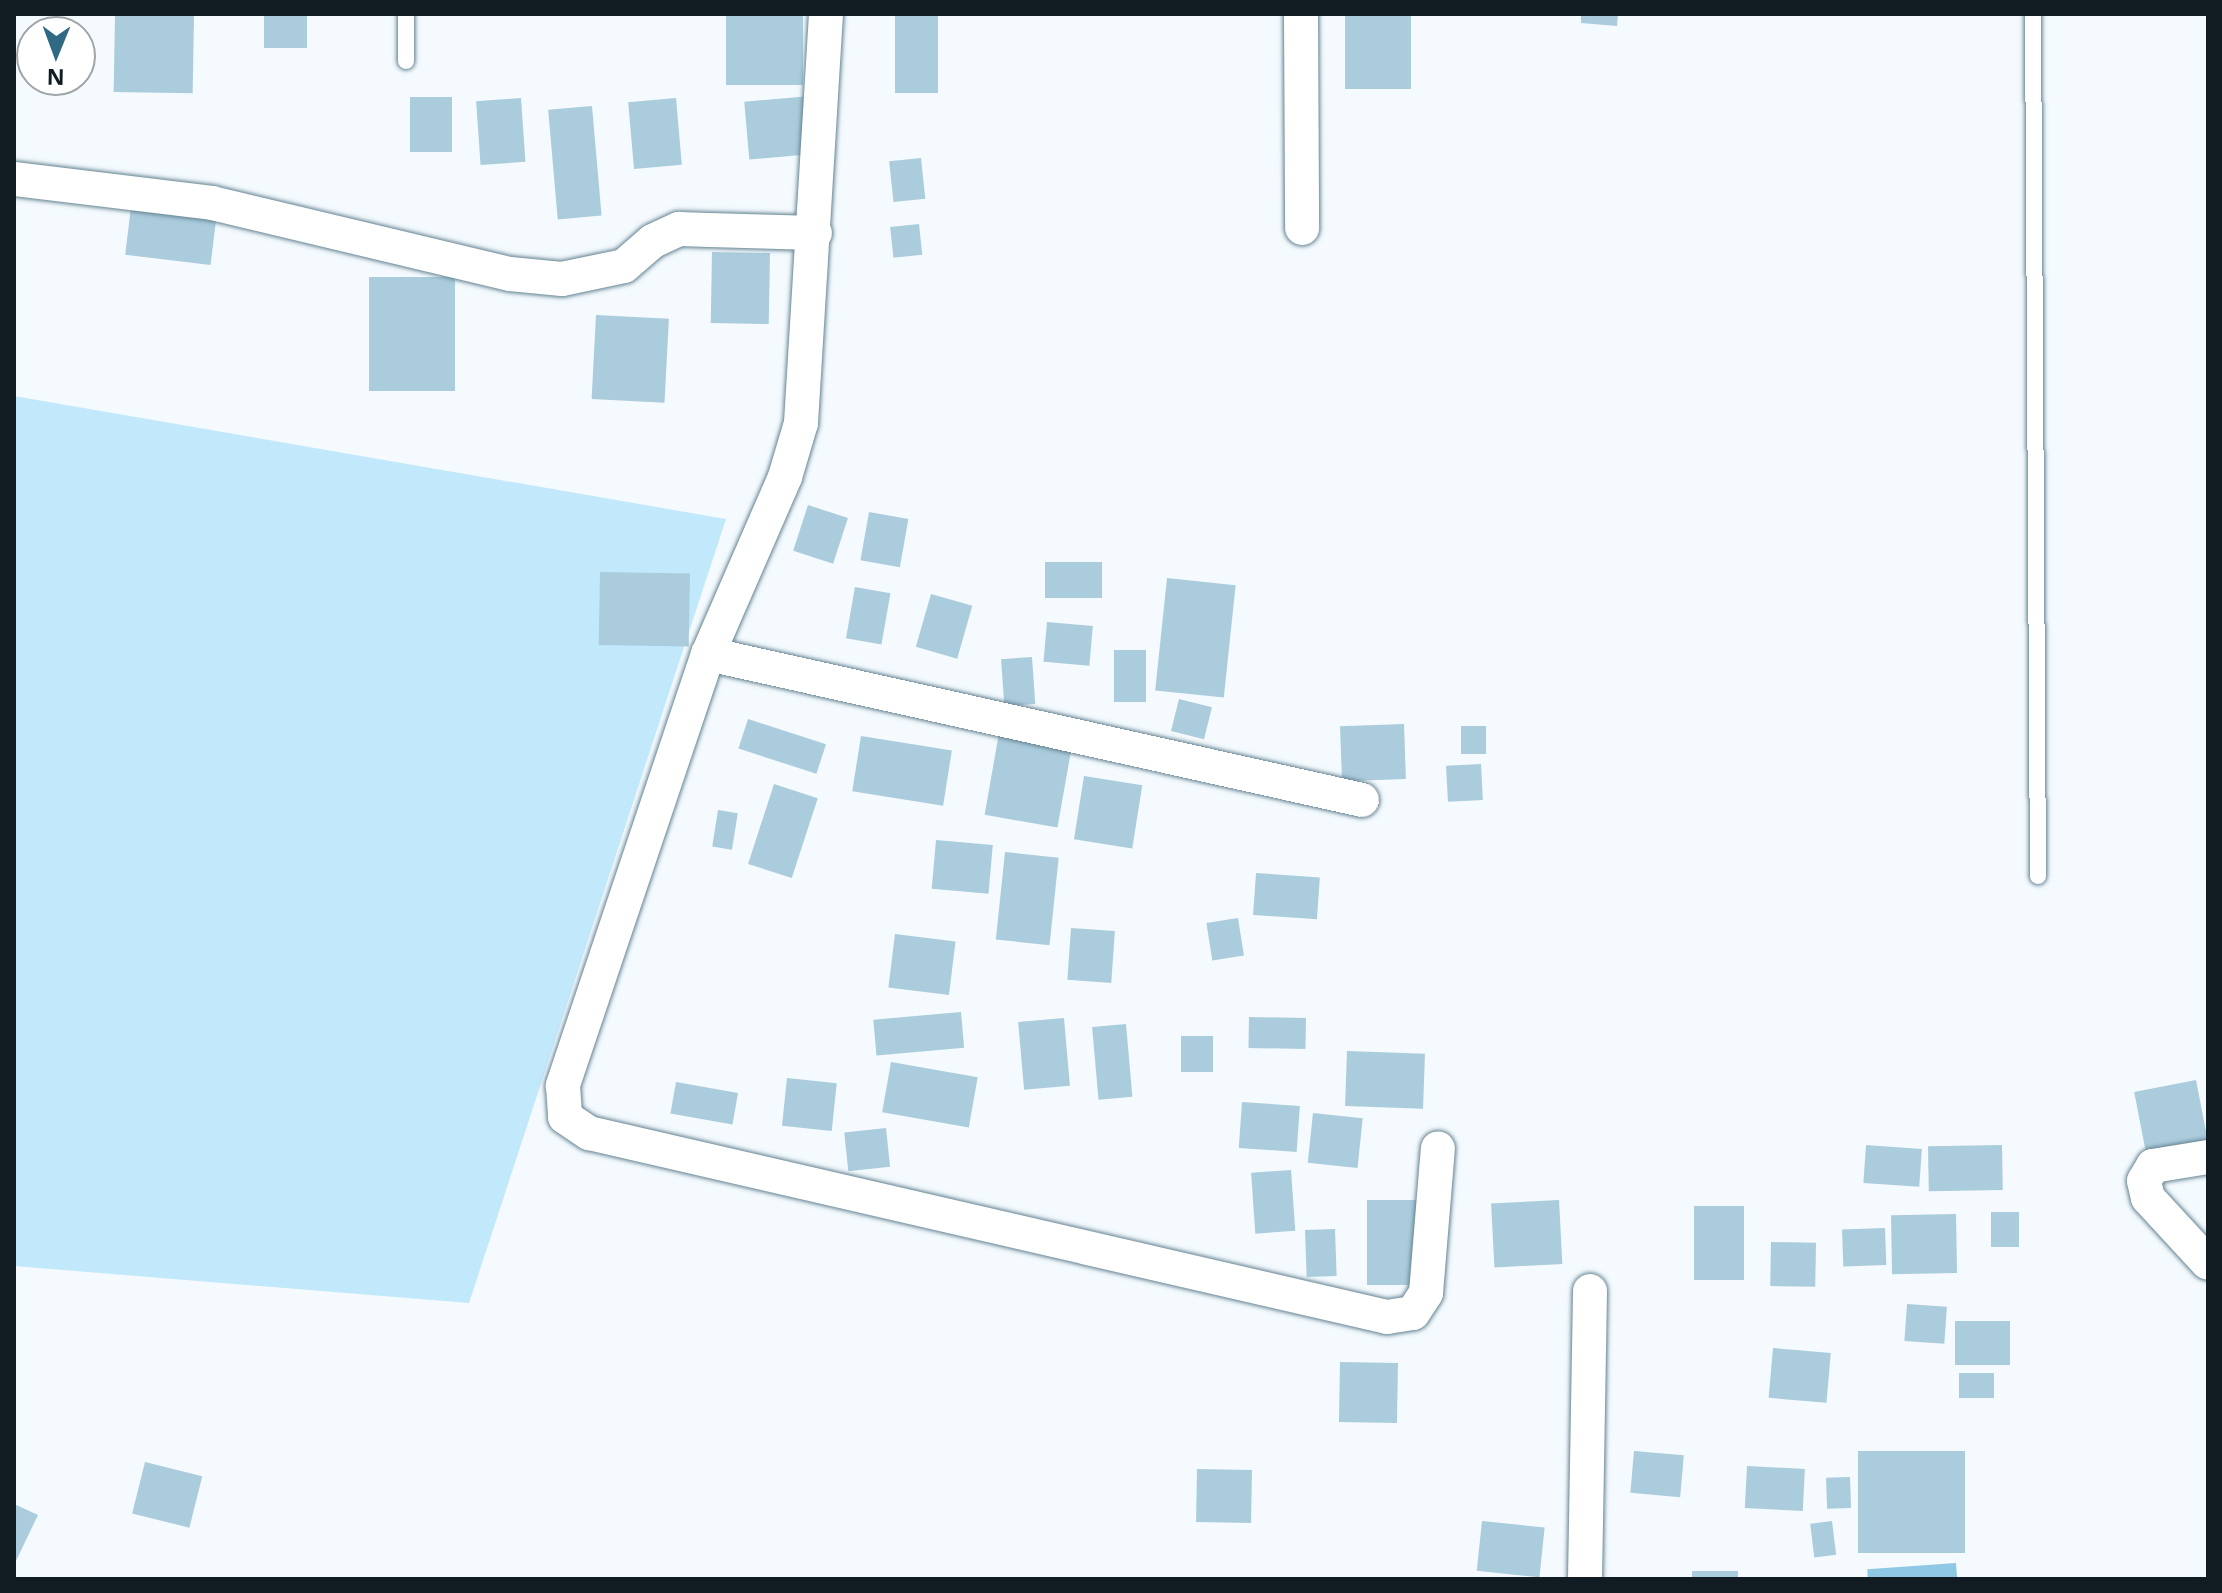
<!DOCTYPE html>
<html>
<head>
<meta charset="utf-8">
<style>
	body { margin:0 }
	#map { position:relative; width:2222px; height:1593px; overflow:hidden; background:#f4fafe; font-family:"Noto Sans",sans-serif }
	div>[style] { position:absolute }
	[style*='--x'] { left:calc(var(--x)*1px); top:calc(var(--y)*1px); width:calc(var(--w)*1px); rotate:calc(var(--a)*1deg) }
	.green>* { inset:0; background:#c2e8fb }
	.water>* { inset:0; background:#8fc8e4; transform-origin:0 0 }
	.building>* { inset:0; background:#abccdd; transform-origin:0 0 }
	.roads { filter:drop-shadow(0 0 2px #648392) drop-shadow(0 0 2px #648392) }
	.lane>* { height:16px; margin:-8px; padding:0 8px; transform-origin:8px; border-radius:8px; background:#fff }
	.street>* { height:34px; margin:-17px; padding:0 17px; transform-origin:17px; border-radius:17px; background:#fff }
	span { translate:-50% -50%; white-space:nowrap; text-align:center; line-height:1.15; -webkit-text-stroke:7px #fff; paint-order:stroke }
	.frame { position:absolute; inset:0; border:16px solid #101c22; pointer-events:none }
	.north { position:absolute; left:16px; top:16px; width:80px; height:80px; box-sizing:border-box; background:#fff; border:2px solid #9fa4a7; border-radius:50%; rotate:181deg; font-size:22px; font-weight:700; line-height:32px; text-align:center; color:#101c22 }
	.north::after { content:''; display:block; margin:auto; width:28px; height:36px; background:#306983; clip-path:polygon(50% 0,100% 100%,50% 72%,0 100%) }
</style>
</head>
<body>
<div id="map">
	<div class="green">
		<i style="clip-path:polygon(14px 396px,726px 519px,469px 1303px,14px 1266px)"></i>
	</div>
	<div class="water">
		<i style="left:1956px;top:1563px;width:16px;height:89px;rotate:86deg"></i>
	</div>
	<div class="building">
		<i style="left:115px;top:14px;width:79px;height:78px;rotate:1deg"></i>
		<i style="left:264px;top:14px;width:43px;height:34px"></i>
		<i style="left:726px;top:14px;width:77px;height:71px"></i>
		<i style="left:895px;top:14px;width:43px;height:79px"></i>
		<i style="left:1345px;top:14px;width:66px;height:75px"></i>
		<i style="clip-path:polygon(1581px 14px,1618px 14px,1617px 26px,1581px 23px)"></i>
		<i style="left:810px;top:96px;width:58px;height:66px;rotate:85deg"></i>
		<i style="left:410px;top:97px;width:42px;height:55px"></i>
		<i style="left:521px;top:98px;width:64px;height:45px;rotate:86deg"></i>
		<i style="left:676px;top:98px;width:67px;height:48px;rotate:85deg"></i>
		<i style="left:592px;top:106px;width:110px;height:44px;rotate:85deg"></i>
		<i style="left:921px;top:158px;width:41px;height:32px;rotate:84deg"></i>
		<i style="left:131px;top:207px;width:86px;height:48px;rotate:7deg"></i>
		<i style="left:919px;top:224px;width:31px;height:29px;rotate:84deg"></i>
		<i style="left:712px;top:252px;width:58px;height:71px;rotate:1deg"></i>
		<i style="left:455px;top:277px;width:114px;height:86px;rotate:90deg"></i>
		<i style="left:596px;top:315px;width:73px;height:84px;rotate:3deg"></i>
		<i style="left:808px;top:505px;width:42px;height:48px;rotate:18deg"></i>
		<i style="left:869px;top:512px;width:40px;height:49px;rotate:10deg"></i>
		<i style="left:1045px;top:562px;width:57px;height:36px"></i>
		<i style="left:600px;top:572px;width:90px;height:73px;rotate:1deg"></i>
		<i style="left:1167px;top:578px;width:69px;height:113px;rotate:6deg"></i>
		<i style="left:855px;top:587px;width:36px;height:52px;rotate:10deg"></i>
		<i style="left:931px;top:594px;width:43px;height:55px;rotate:16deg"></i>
		<i style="left:1047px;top:622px;width:46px;height:40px;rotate:5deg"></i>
		<i style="left:1114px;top:650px;width:32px;height:52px"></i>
		<i style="left:1032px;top:657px;width:47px;height:31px;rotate:86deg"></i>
		<i style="left:1179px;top:699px;width:34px;height:33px;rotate:14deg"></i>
		<i style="left:748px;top:719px;width:82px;height:31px;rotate:18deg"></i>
		<i style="left:1404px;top:724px;width:55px;height:64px;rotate:88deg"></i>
		<i style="left:1461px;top:726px;width:25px;height:28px"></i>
		<i style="left:999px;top:733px;width:74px;height:83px;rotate:10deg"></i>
		<i style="left:861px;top:736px;width:92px;height:56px;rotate:9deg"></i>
		<i style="left:1481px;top:764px;width:36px;height:35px;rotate:87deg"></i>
		<i style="left:1084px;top:776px;width:59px;height:64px;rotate:9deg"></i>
		<i style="left:774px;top:784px;width:46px;height:84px;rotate:18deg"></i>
		<i style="left:718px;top:810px;width:20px;height:37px;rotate:9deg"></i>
		<i style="left:936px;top:840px;width:57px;height:49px;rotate:5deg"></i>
		<i style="left:1005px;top:852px;width:54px;height:88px;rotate:6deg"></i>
		<i style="left:1256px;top:873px;width:64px;height:42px;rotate:4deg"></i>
		<i style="left:1238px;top:918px;width:38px;height:32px;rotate:81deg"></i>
		<i style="left:1071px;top:928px;width:44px;height:52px;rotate:4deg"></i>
		<i style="left:895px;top:934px;width:61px;height:54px;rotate:7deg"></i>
		<i style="left:961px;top:1012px;width:36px;height:88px;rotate:85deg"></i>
		<i style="left:1249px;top:1017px;width:57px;height:31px;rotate:1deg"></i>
		<i style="left:1064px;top:1018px;width:68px;height:46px;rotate:85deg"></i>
		<i style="left:1126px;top:1024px;width:73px;height:34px;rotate:85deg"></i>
		<i style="left:1181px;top:1036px;width:32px;height:36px"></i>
		<i style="left:1347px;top:1051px;width:78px;height:55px;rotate:2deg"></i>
		<i style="left:891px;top:1062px;width:88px;height:51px;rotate:10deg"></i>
		<i style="left:787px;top:1078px;width:50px;height:48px;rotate:6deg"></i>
		<i style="left:2196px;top:1080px;width:64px;height:63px;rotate:79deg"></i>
		<i style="left:676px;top:1082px;width:63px;height:32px;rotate:10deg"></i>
		<i style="left:1242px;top:1102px;width:58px;height:46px;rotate:4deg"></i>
		<i style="left:1313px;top:1113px;width:50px;height:50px;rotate:6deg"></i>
		<i style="left:886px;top:1128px;width:39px;height:42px;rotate:84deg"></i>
		<i style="left:1866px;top:1145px;width:56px;height:38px;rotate:4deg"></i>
		<i style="left:2002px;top:1145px;width:45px;height:74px;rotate:89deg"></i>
		<i style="left:1291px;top:1170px;width:61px;height:40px;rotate:86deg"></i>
		<i style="left:1367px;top:1200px;width:53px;height:85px"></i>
		<i style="left:1559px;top:1200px;width:64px;height:68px;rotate:87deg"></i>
		<i style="left:1694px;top:1206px;width:50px;height:74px"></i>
		<i style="left:1991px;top:1212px;width:28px;height:35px"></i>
		<i style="left:1956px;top:1214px;width:59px;height:65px;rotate:89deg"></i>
		<i style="left:1885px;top:1228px;width:37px;height:43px;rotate:88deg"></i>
		<i style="left:1335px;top:1229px;width:47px;height:30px;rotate:88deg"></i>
		<i style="left:1771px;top:1242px;width:45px;height:44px;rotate:1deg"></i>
		<i style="left:1907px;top:1304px;width:40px;height:37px;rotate:4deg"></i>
		<i style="left:1955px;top:1321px;width:55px;height:44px"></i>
		<i style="left:1773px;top:1348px;width:58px;height:50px;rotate:5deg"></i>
		<i style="left:1340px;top:1362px;width:58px;height:60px;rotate:1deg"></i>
		<i style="left:1959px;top:1373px;width:35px;height:25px"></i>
		<i style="left:1634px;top:1451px;width:50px;height:42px;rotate:5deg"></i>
		<i style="left:1858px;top:1451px;width:107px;height:102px"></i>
		<i style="left:145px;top:1462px;width:59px;height:53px;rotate:14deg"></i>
		<i style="left:1747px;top:1466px;width:58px;height:42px;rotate:3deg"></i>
		<i style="left:1197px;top:1469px;width:55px;height:53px;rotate:1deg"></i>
		<i style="left:1850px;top:1477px;width:31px;height:24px;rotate:88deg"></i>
		<i style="clip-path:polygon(14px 1504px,38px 1515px,14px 1565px)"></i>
		<i style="left:1482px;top:1521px;width:63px;height:50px;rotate:6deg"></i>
		<i style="left:1832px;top:1521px;width:34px;height:22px;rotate:83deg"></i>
		<i style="left:1692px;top:1571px;width:46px;height:8px"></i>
	</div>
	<div class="roads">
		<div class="lane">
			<i style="--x:406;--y:14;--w:47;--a:90"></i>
			<i style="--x:2033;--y:14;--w:862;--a:89.67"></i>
		</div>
		<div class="street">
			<i style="--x:826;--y:14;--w:410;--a:93.5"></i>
			<i style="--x:801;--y:423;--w:56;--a:106.5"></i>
			<i style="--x:785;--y:477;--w:193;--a:113.5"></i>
			<i style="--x:708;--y:654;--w:456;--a:108.6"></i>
			<i style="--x:563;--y:1086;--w:31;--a:86"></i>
			<i style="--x:565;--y:1117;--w:29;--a:34"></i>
			<i style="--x:589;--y:1133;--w:819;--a:12.98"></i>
			<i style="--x:1387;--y:1317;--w:26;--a:-9"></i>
			<i style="--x:1413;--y:1313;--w:24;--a:-57"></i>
			<i style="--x:1426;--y:1293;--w:145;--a:-85.3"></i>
			<i style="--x:1301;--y:14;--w:214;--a:89.7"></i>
			<i style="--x:14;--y:179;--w:199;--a:6.9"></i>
			<i style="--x:212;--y:203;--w:306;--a:13.4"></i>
			<i style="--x:510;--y:274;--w:52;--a:5.5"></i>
			<i style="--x:562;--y:279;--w:63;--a:-11.8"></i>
			<i style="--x:624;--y:266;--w:38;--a:-41"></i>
			<i style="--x:653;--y:241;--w:29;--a:-25"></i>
			<i style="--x:679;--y:229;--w:136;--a:1.7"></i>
			<i style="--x:708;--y:654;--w:670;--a:12.58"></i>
			<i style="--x:2208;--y:1157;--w:56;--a:170.7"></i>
			<i style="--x:2153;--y:1166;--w:17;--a:121"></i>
			<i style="--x:2144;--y:1181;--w:17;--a:77"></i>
			<i style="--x:2148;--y:1198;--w:88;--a:47.3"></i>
			<i style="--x:1585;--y:1579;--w:288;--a:-89"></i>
		</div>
	</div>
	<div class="frame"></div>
	<div class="north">N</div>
</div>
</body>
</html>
